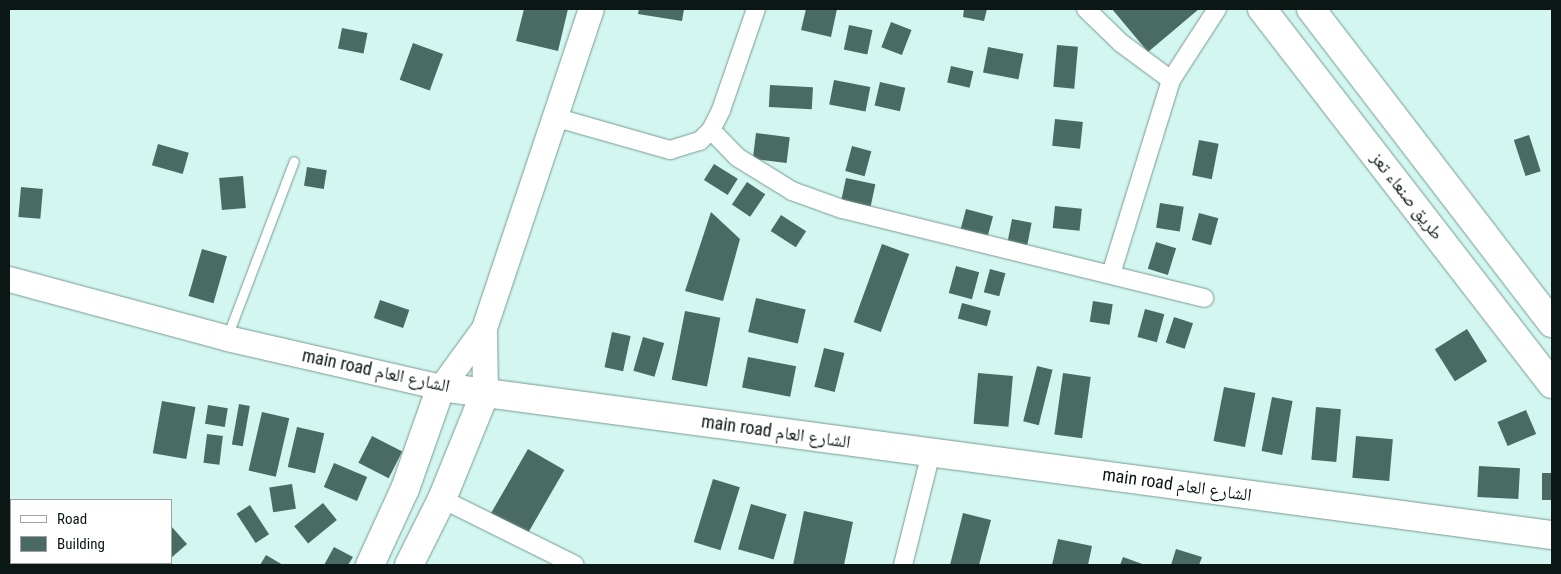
<!DOCTYPE html>
<html>
<head>
<meta charset="utf-8">
<style>
	body { margin:0 }
	#map { position:relative; width:1561px; height:574px; overflow:hidden; background:#d3f7f0; font-family:"Roboto Condensed","Noto Naskh Arabic",sans-serif }
	div>[style] { position:absolute }
	[style*='--x'] { left:calc(var(--x)*1px); top:calc(var(--y)*1px); width:calc(var(--w)*1px); rotate:calc(var(--a)*1deg) }
	.building>* { inset:0; background:#4a6a64; transform-origin:0 0 }
	.roads { filter:drop-shadow(0 0 1px #789993) drop-shadow(0 0 1px #789993) }
	.lane>* { height:9px; margin:-4.5px; padding:0 4.5px; transform-origin:4.5px; border-radius:4.5px; background:#fff }
	.street>* { height:18px; margin:-9px; padding:0 9px; transform-origin:9px; border-radius:9px; background:#fff }
	.secondary>* { height:25px; margin:-12.5px; padding:0 12.5px; transform-origin:12.5px; border-radius:12.5px; background:#fff }
	.highway>* { height:28px; margin:-14px; padding:0 14px; transform-origin:14px; border-radius:14px; background:#fff }
	span { translate:-50% -50%; white-space:nowrap; text-align:center; line-height:1.15; -webkit-text-stroke:4px #fff; paint-order:stroke }
	.street-label { font-size:18px; color:#0a1715 }
	.frame { position:absolute; inset:0; border:10px solid #0a1715; pointer-events:none }
	.legend { position:absolute; left:10px; top:499px; width:162px; height:65px; box-sizing:border-box; background:#fff; border:1px solid #9da2a1; margin:0; padding:6px 9px; list-style:none; font-size:15px; color:#0a1715 }
	.legend li { display:flex; align-items:center; gap:10px; height:25px }
	.legend b { width:25px; border:1px solid #9da2a1 }
</style>
</head>
<body>
<div id="map">
	<div class="building">
		<i style="clip-path:polygon(524px 9px,568px 9px,558px 51px,516px 41px)"></i>
		<i style="clip-path:polygon(639px 9px,684px 9px,682px 21px,638px 14px)"></i>
		<i style="clip-path:polygon(806px 9px,837px 9px,831px 37px,801px 30px)"></i>
		<i style="clip-path:polygon(964px 9px,987px 9px,984px 21px,963px 17px)"></i>
		<i style="clip-path:polygon(1112px 9px,1199px 9px,1148px 52px)"></i>
		<i style="left:891px;top:22px;width:22px;height:27px;rotate:21deg"></i>
		<i style="left:849px;top:25px;width:24px;height:25px;rotate:12deg"></i>
		<i style="left:342px;top:28px;width:26px;height:21px;rotate:11deg"></i>
		<i style="left:413px;top:43px;width:32px;height:39px;rotate:20deg"></i>
		<i style="left:1057px;top:45px;width:21px;height:42px;rotate:5deg"></i>
		<i style="left:988px;top:47px;width:36px;height:26px;rotate:11deg"></i>
		<i style="left:951px;top:66px;width:23px;height:17px;rotate:13deg"></i>
		<i style="left:834px;top:80px;width:37px;height:25px;rotate:11deg"></i>
		<i style="left:880px;top:82px;width:26px;height:24px;rotate:13deg"></i>
		<i style="left:770px;top:85px;width:43px;height:22px;rotate:3deg"></i>
		<i style="left:1055px;top:119px;width:28px;height:27px;rotate:6deg"></i>
		<i style="left:756px;top:133px;width:34px;height:26px;rotate:7deg"></i>
		<i style="left:1529px;top:135px;width:38px;height:16px;rotate:72deg"></i>
		<i style="left:1199px;top:140px;width:20px;height:36px;rotate:11deg"></i>
		<i style="left:158px;top:144px;width:32px;height:22px;rotate:16deg"></i>
		<i style="left:852px;top:146px;width:20px;height:26px;rotate:15deg"></i>
		<i style="left:714px;top:164px;width:28px;height:19px;rotate:32deg"></i>
		<i style="left:307px;top:167px;width:20px;height:19px;rotate:9deg"></i>
		<i style="left:243px;top:176px;width:32px;height:24px;rotate:85deg"></i>
		<i style="left:846px;top:178px;width:30px;height:24px;rotate:12deg"></i>
		<i style="left:747px;top:182px;width:22px;height:27px;rotate:34deg"></i>
		<i style="left:21px;top:187px;width:22px;height:30px;rotate:5deg"></i>
		<i style="left:1160px;top:203px;width:24px;height:25px;rotate:9deg"></i>
		<i style="left:1055px;top:206px;width:27px;height:22px;rotate:6deg"></i>
		<i style="left:966px;top:209px;width:28px;height:29px;rotate:15deg"></i>
		<i style="clip-path:polygon(711px 212px,740px 239px,723px 301px,685px 291px)"></i>
		<i style="left:1199px;top:213px;width:20px;height:28px;rotate:15deg"></i>
		<i style="left:781px;top:215px;width:30px;height:19px;rotate:33deg"></i>
		<i style="left:1012px;top:219px;width:20px;height:28px;rotate:11deg"></i>
		<i style="left:1156px;top:242px;width:21px;height:28px;rotate:17deg"></i>
		<i style="left:882px;top:244px;width:29px;height:83px;rotate:20deg"></i>
		<i style="left:202px;top:249px;width:26px;height:49px;rotate:16deg"></i>
		<i style="left:956px;top:266px;width:24px;height:28px;rotate:15deg"></i>
		<i style="left:990px;top:269px;width:16px;height:24px;rotate:15deg"></i>
		<i style="left:756px;top:298px;width:51px;height:35px;rotate:13deg"></i>
		<i style="left:380px;top:300px;width:31px;height:19px;rotate:19deg"></i>
		<i style="left:1093px;top:301px;width:20px;height:21px;rotate:9deg"></i>
		<i style="left:962px;top:303px;width:30px;height:16px;rotate:15deg"></i>
		<i style="left:1145px;top:309px;width:20px;height:29px;rotate:15deg"></i>
		<i style="left:685px;top:311px;width:36px;height:70px;rotate:11deg"></i>
		<i style="left:1174px;top:317px;width:20px;height:27px;rotate:18deg"></i>
		<i style="left:1467px;top:329px;width:38px;height:38px;rotate:58deg"></i>
		<i style="left:612px;top:332px;width:19px;height:36px;rotate:12deg"></i>
		<i style="left:643px;top:337px;width:22px;height:35px;rotate:16deg"></i>
		<i style="left:824px;top:348px;width:21px;height:40px;rotate:14deg"></i>
		<i style="left:748px;top:357px;width:49px;height:31px;rotate:11deg"></i>
		<i style="left:1037px;top:366px;width:16px;height:57px;rotate:14deg"></i>
		<i style="left:978px;top:373px;width:35px;height:51px;rotate:5deg"></i>
		<i style="left:1063px;top:373px;width:28px;height:62px;rotate:8deg"></i>
		<i style="left:1224px;top:387px;width:32px;height:55px;rotate:11deg"></i>
		<i style="left:1272px;top:397px;width:21px;height:55px;rotate:11deg"></i>
		<i style="left:162px;top:401px;width:34px;height:53px;rotate:10deg"></i>
		<i style="left:239px;top:404px;width:11px;height:41px;rotate:10deg"></i>
		<i style="left:208px;top:405px;width:20px;height:19px;rotate:9deg"></i>
		<i style="left:1316px;top:407px;width:25px;height:53px;rotate:5deg"></i>
		<i style="left:1526px;top:410px;width:26px;height:31px;rotate:67deg"></i>
		<i style="left:262px;top:412px;width:28px;height:60px;rotate:13deg"></i>
		<i style="left:297px;top:427px;width:28px;height:41px;rotate:13deg"></i>
		<i style="left:207px;top:434px;width:16px;height:29px;rotate:7deg"></i>
		<i style="left:372px;top:436px;width:34px;height:30px;rotate:27deg"></i>
		<i style="left:1356px;top:436px;width:37px;height:42px;rotate:5deg"></i>
		<i style="left:528px;top:449px;width:42px;height:77px;rotate:30deg"></i>
		<i style="left:334px;top:463px;width:36px;height:26px;rotate:23deg"></i>
		<i style="left:1479px;top:466px;width:41px;height:31px;rotate:3deg"></i>
		<i style="left:1542px;top:473px;width:10px;height:27px"></i>
		<i style="left:713px;top:479px;width:28px;height:66px;rotate:17deg"></i>
		<i style="left:292px;top:484px;width:25px;height:23px;rotate:81deg"></i>
		<i style="left:323px;top:503px;width:22px;height:37px;rotate:51deg"></i>
		<i style="left:751px;top:504px;width:37px;height:47px;rotate:16deg"></i>
		<i style="left:250px;top:505px;width:35px;height:16px;rotate:57deg"></i>
		<i style="clip-path:polygon(804px 511px,853px 522px,844px 565px,793px 565px)"></i>
		<i style="clip-path:polygon(963px 513px,991px 520px,979px 565px,950px 565px)"></i>
		<i style="clip-path:polygon(171px 526px,187px 544px,171px 558px)"></i>
		<i style="clip-path:polygon(1058px 539px,1092px 546px,1088px 565px,1052px 565px)"></i>
		<i style="clip-path:polygon(334px 547px,353px 557px,348px 565px,324px 565px)"></i>
		<i style="clip-path:polygon(1176px 549px,1202px 557px,1199px 565px,1171px 565px)"></i>
		<i style="clip-path:polygon(266px 555px,283px 565px,260px 565px)"></i>
		<i style="clip-path:polygon(1123px 557px,1145px 565px,1120px 565px)"></i>
	</div>
	<div class="roads">
		<div class="lane">
			<i style="--x:227;--y:337;--w:188;--a:-69.2"></i>
		</div>
		<div class="street">
			<i style="--x:1086;--y:9;--w:49;--a:44.2"></i>
			<i style="--x:1121;--y:43;--w:62;--a:36.5"></i>
			<i style="--x:554;--y:117;--w:121;--a:15.9"></i>
			<i style="--x:670;--y:150;--w:31;--a:-17"></i>
			<i style="--x:700;--y:141;--w:16;--a:-45"></i>
			<i style="--x:711;--y:130;--w:22;--a:-63"></i>
			<i style="--x:721;--y:110;--w:107;--a:-70.9"></i>
			<i style="--x:711;--y:130;--w:37;--a:46"></i>
			<i style="--x:737;--y:157;--w:65;--a:31.7"></i>
			<i style="--x:792;--y:191;--w:53;--a:19.8"></i>
			<i style="--x:842;--y:209;--w:373;--a:13.8"></i>
			<i style="--x:1111;--y:274;--w:203;--a:-72.8"></i>
			<i style="--x:1171;--y:80;--w:85;--a:-57.1"></i>
			<i style="--x:442;--y:499;--w:148;--a:26.4"></i>
			<i style="--x:903;--y:565;--w:115;--a:-76"></i>
		</div>
		<div class="secondary">
			<i style="--x:9;--y:279;--w:226;--a:15.1"></i>
			<i style="--x:227;--y:338;--w:220;--a:12.9"></i>
			<i style="--x:441;--y:387;--w:73;--a:-53.9"></i>
			<i style="--x:484;--y:328;--w:65;--a:89.1"></i>
			<i style="--x:484;--y:328;--w:336;--a:-71.5"></i>
		</div>
		<div class="highway">
			<i style="--x:1262;--y:9;--w:474;--a:52.3"></i>
			<i style="--x:1311;--y:9;--w:396;--a:52.5"></i>
			<i style="--x:370;--y:565;--w:84;--a:-65.3"></i>
			<i style="--x:405;--y:489;--w:108;--a:-70.6"></i>
			<i style="--x:441;--y:387;--w:1121;--a:7.59"></i>
			<i style="--x:409;--y:565;--w:74;--a:-63.4"></i>
			<i style="--x:442;--y:499;--w:114;--a:-67.9"></i>
		</div>
	</div>
	<div class="street-label">
		<span style="left:1407px;top:196px;rotate:52deg">طريق صنعاء تعز</span>
		<span style="left:376px;top:371px;rotate:12deg">main road الشارع العام</span>
		<span style="left:776px;top:432px;rotate:8deg">main road الشارع العام</span>
		<span style="left:1177px;top:485px;rotate:8deg">main road الشارع العام</span>
	</div>
	<div class="frame"></div>
	<ul class="legend">
	<li><b style="height:6px;background:#fff"></b>Road</li>
	<li><b style="height:14px;background:#4a6a64"></b>Building</li>
	</ul>
</div>
</body>
</html>
